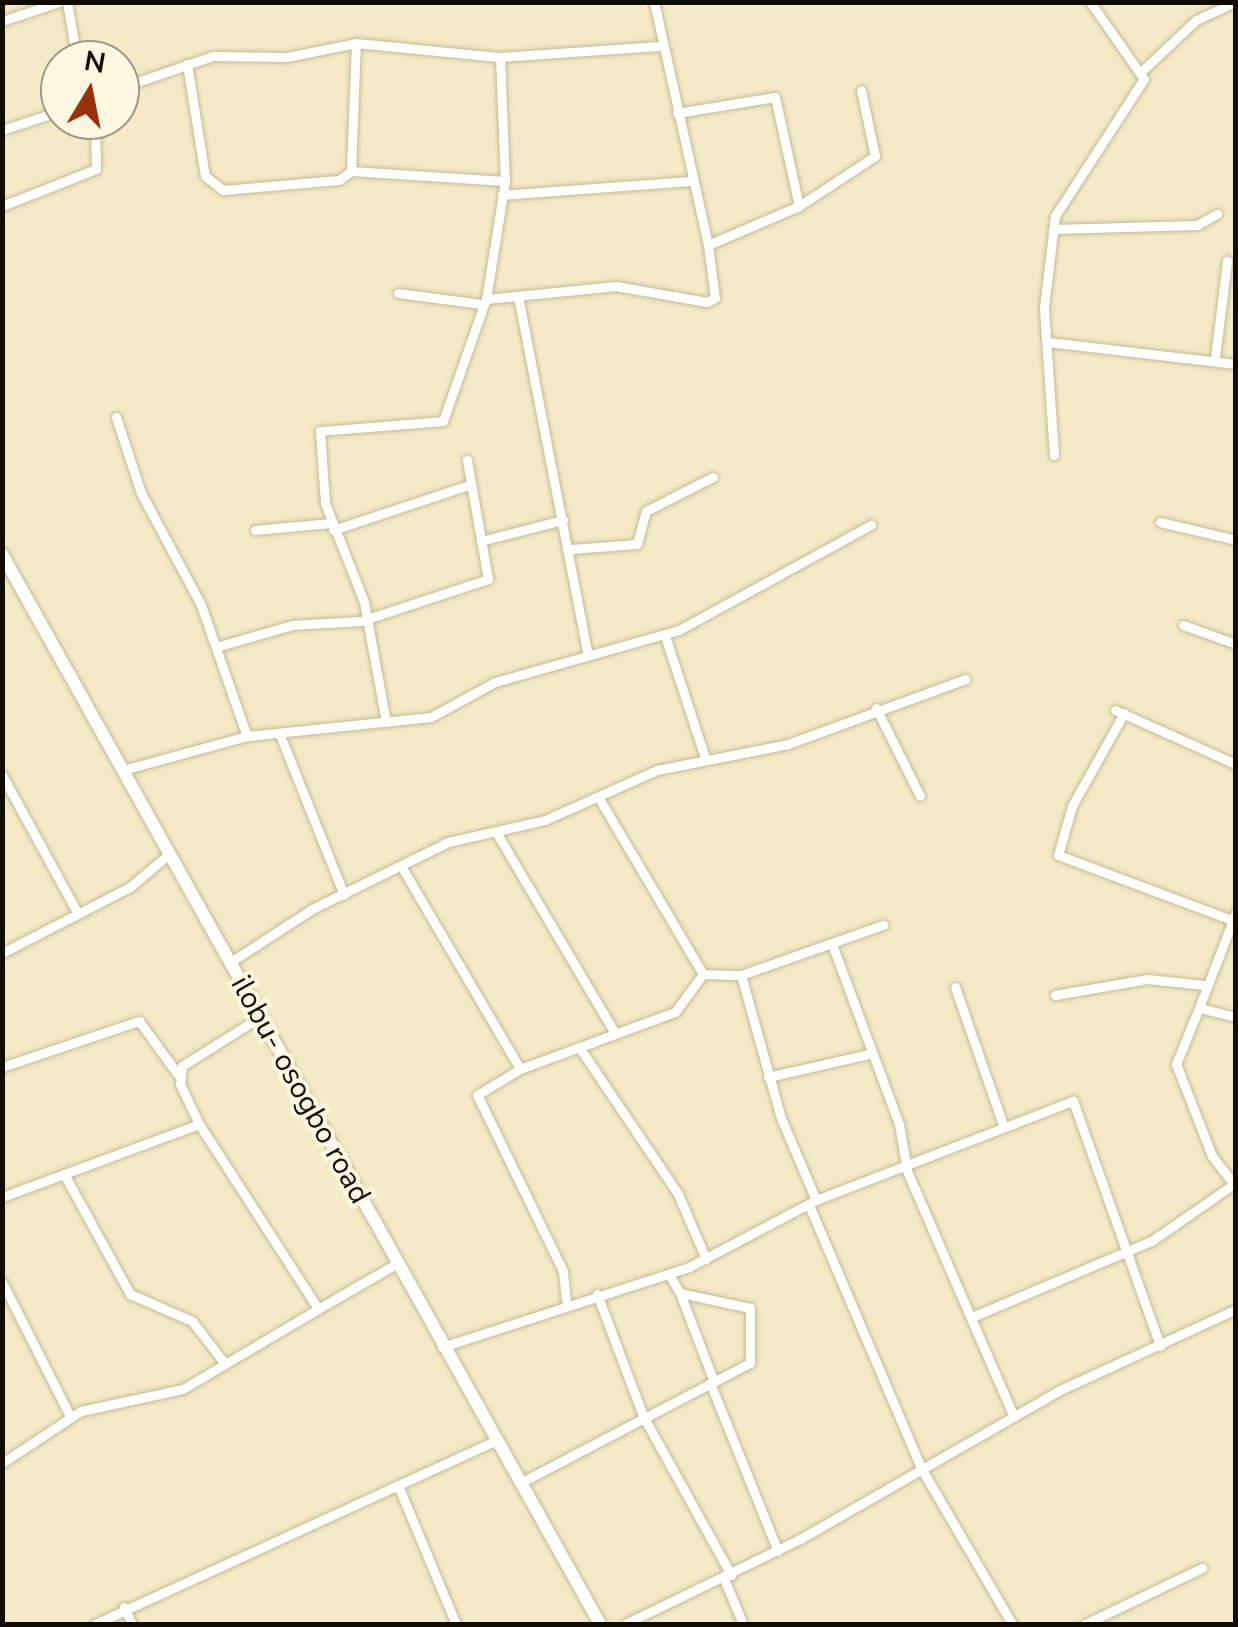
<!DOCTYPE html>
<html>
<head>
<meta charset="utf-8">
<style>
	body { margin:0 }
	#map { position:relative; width:1238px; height:1627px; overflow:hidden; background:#f4ebc6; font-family:"Nunito Sans",sans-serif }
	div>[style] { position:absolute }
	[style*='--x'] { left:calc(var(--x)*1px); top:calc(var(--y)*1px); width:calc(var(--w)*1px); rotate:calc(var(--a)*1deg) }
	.roads { filter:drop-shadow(0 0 2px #c4bb97) drop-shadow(0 0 2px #c4bb97) }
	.street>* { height:9px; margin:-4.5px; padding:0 4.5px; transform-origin:4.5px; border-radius:4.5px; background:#fff }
	.primary>* { height:12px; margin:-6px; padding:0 6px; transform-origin:6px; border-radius:6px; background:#fff }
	span { translate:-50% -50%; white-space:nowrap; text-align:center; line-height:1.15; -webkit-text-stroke:8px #fef8e2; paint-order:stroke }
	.street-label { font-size:30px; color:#100c02 }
	.frame { position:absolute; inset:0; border:5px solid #100c02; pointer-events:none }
	.north { position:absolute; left:40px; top:40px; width:100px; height:100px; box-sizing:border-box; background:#fef8e2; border:2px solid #9f9a88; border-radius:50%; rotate:10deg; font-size:28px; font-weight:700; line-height:40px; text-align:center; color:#100c02 }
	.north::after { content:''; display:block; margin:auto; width:35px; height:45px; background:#983208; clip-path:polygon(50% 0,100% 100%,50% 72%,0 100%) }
</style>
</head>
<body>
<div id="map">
	<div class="roads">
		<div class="street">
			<i style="--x:67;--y:2;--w:59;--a:80.2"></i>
			<i style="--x:2;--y:21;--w:60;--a:-18.4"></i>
			<i style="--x:500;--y:57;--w:124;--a:87.7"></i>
			<i style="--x:505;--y:181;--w:120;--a:99.1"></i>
			<i style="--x:486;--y:299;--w:131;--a:-5.7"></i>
			<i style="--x:616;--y:286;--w:92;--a:10"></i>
			<i style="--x:707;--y:302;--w:9;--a:-27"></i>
			<i style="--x:715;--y:298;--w:53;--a:-97.5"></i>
			<i style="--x:708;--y:245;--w:249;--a:-102.5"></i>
			<i style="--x:187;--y:64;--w:113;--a:80.9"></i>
			<i style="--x:205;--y:176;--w:23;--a:38"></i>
			<i style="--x:223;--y:190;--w:116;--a:-4.9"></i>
			<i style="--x:339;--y:180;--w:15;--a:-37"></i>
			<i style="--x:351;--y:171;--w:154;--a:3.7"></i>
			<i style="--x:1143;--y:70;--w:73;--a:-43.3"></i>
			<i style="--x:1196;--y:20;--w:43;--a:-24.8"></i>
			<i style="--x:120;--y:88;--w:98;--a:-19"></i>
			<i style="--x:213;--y:56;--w:74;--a:0.8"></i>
			<i style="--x:287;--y:57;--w:70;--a:-11.5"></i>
			<i style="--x:356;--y:43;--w:145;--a:5.6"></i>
			<i style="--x:500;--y:57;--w:159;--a:-4"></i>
			<i style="--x:677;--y:113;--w:99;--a:-9.3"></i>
			<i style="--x:775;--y:97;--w:112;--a:77.6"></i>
			<i style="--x:2;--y:130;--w:61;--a:-18.1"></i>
			<i style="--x:351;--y:171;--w:128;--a:-87.8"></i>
			<i style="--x:502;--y:195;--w:187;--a:-4.3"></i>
			<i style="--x:2;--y:206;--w:101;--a:-21.5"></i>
			<i style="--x:96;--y:169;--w:49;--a:-91.2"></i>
			<i style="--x:1053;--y:229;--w:144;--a:-1.6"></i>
			<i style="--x:1197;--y:225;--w:23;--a:-29"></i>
			<i style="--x:708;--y:245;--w:99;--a:-23.2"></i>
			<i style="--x:799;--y:206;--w:91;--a:-33.3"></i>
			<i style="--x:875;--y:156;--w:67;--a:-102"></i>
			<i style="--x:398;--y:293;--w:84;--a:7.5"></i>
			<i style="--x:518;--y:296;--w:366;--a:79"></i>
			<i style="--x:1048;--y:342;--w:189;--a:6.7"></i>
			<i style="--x:1215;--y:358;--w:98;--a:-82.9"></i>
			<i style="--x:116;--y:417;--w:80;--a:71.8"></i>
			<i style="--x:141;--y:493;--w:127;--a:61.8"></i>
			<i style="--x:201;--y:605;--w:139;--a:70.7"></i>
			<i style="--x:1054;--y:455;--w:148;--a:-93.9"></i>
			<i style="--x:1044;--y:307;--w:92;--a:-83.1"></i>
			<i style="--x:1055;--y:216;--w:163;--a:-57"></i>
			<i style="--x:1144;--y:79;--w:94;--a:-125"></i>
			<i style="--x:1160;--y:522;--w:78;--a:13.3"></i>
			<i style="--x:255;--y:530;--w:76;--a:-5.3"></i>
			<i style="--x:333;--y:530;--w:143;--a:-18.3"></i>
			<i style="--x:481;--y:541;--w:85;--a:-14.4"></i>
			<i style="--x:571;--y:549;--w:66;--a:-4.3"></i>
			<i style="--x:637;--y:544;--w:34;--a:-75"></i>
			<i style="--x:646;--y:511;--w:75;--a:-26.9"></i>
			<i style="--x:1183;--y:625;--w:56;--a:19.7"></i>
			<i style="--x:665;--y:636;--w:128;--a:71.8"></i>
			<i style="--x:216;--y:647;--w:79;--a:-16.1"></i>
			<i style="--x:292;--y:625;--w:69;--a:-3.3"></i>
			<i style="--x:361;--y:621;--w:134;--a:-18.3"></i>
			<i style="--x:488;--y:579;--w:121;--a:-100"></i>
			<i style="--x:876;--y:708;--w:98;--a:63.4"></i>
			<i style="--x:1115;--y:710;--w:133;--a:24.1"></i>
			<i style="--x:1124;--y:713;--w:107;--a:119.2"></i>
			<i style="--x:1072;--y:806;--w:51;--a:105.9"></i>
			<i style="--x:1058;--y:855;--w:186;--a:20.5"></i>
			<i style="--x:386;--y:722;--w:122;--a:-100.4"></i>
			<i style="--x:364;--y:602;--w:106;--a:-111.5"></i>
			<i style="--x:325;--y:503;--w:72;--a:-94"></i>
			<i style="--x:320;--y:431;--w:123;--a:-4.6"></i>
			<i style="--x:443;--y:421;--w:129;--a:-70.6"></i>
			<i style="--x:280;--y:735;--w:172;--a:68.2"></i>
			<i style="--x:123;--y:770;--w:129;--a:-15.3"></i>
			<i style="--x:247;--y:736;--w:185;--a:-5.9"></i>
			<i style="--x:431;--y:717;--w:73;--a:-28.7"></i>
			<i style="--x:495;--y:682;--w:191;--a:-15.8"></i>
			<i style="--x:679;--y:630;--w:219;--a:-28.7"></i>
			<i style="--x:2;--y:775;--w:156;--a:61.3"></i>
			<i style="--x:600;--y:800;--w:202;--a:59.4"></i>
			<i style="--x:703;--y:974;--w:38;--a:2"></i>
			<i style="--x:741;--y:975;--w:151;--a:-19.4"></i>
			<i style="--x:496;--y:832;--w:234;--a:59.4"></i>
			<i style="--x:404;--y:871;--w:229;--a:59.6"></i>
			<i style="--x:832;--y:944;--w:192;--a:69.6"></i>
			<i style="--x:899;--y:1124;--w:48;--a:80.3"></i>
			<i style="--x:907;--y:1171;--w:268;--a:66.5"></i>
			<i style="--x:2;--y:953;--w:144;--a:-27.3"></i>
			<i style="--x:130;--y:887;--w:51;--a:-40.2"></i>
			<i style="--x:229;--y:963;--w:99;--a:-33"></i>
			<i style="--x:312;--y:909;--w:152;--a:-26.2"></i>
			<i style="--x:448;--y:842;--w:99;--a:-12.8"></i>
			<i style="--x:545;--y:820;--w:123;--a:-24.1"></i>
			<i style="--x:657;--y:770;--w:134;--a:-11.2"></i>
			<i style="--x:788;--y:744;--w:189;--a:-20.1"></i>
			<i style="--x:741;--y:975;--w:148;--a:74.4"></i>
			<i style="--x:781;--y:1118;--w:89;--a:66.9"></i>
			<i style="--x:955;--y:987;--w:143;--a:70.8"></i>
			<i style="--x:1055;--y:995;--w:94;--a:-9.8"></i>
			<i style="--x:1148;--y:979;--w:56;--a:6.1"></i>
			<i style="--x:1199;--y:1008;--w:103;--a:-68.9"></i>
			<i style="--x:260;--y:1017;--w:92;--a:147.9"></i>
			<i style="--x:182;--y:1066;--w:18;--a:96"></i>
			<i style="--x:180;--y:1084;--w:44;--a:64.6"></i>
			<i style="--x:199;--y:1124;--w:220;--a:57.2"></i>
			<i style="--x:318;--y:1309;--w:90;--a:-30"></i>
			<i style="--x:1236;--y:1017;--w:38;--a:-166"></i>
			<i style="--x:1199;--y:1008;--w:61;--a:112.3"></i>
			<i style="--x:1176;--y:1064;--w:99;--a:68.6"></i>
			<i style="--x:1212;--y:1156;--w:39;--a:52"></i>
			<i style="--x:579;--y:1047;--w:177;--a:56"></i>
			<i style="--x:678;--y:1194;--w:71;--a:66.7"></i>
			<i style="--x:2;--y:1067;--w:145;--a:-18.6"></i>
			<i style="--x:139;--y:1021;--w:68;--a:54"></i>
			<i style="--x:768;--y:1077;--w:104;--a:-12.8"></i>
			<i style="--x:64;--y:1174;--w:137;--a:61.2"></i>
			<i style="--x:130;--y:1294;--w:68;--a:23.5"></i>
			<i style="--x:192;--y:1321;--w:54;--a:52.5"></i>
			<i style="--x:225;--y:1364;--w:108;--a:-30.6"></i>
			<i style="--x:2;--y:1197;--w:210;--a:-20.3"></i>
			<i style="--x:809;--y:1205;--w:286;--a:66.9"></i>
			<i style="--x:921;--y:1468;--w:181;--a:59.7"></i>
			<i style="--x:2;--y:1282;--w:150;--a:63.1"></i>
			<i style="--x:680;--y:1293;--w:95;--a:69.1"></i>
			<i style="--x:597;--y:1294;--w:130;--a:69.3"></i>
			<i style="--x:643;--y:1416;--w:182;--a:61"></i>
			<i style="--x:566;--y:1300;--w:29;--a:-96"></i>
			<i style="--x:563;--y:1271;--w:196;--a:-116"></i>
			<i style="--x:477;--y:1095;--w:50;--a:-31.2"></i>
			<i style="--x:520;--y:1069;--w:165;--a:-20.2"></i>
			<i style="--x:675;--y:1012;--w:47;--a:-53.6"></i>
			<i style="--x:972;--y:1317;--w:197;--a:-23"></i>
			<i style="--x:1153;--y:1240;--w:98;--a:-34.7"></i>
			<i style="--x:442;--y:1347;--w:260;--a:-17.9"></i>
			<i style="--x:689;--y:1267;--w:144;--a:-27.8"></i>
			<i style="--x:816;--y:1200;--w:275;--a:-21.1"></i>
			<i style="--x:1073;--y:1101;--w:260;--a:70.4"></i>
			<i style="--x:710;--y:1383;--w:181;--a:68"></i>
			<i style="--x:2;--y:1463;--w:95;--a:-33.4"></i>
			<i style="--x:81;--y:1411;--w:104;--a:-12.2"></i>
			<i style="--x:183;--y:1389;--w:49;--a:-30.8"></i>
			<i style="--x:520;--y:1483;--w:259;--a:-27.6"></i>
			<i style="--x:750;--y:1363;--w:55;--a:-90"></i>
			<i style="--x:750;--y:1308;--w:72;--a:-167.9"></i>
			<i style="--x:680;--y:1293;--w:21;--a:-121"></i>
			<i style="--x:399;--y:1488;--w:147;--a:67.3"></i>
			<i style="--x:724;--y:1579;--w:49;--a:67.1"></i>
			<i style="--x:124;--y:1607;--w:19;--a:65"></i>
			<i style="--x:95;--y:1624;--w:441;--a:-24.6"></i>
			<i style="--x:625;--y:1624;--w:195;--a:-25.9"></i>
			<i style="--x:800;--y:1539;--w:297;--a:-29.8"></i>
			<i style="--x:1058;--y:1391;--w:196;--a:-24.7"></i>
			<i style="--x:1085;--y:1624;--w:130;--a:-25.6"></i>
		</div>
		<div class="primary">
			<i style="--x:2;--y:554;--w:1226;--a:60.8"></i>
		</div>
	</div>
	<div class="street-label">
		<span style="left:300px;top:1090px;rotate:61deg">ilobu- osogbo road</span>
	</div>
	<div class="frame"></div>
	<div class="north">N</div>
</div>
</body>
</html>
